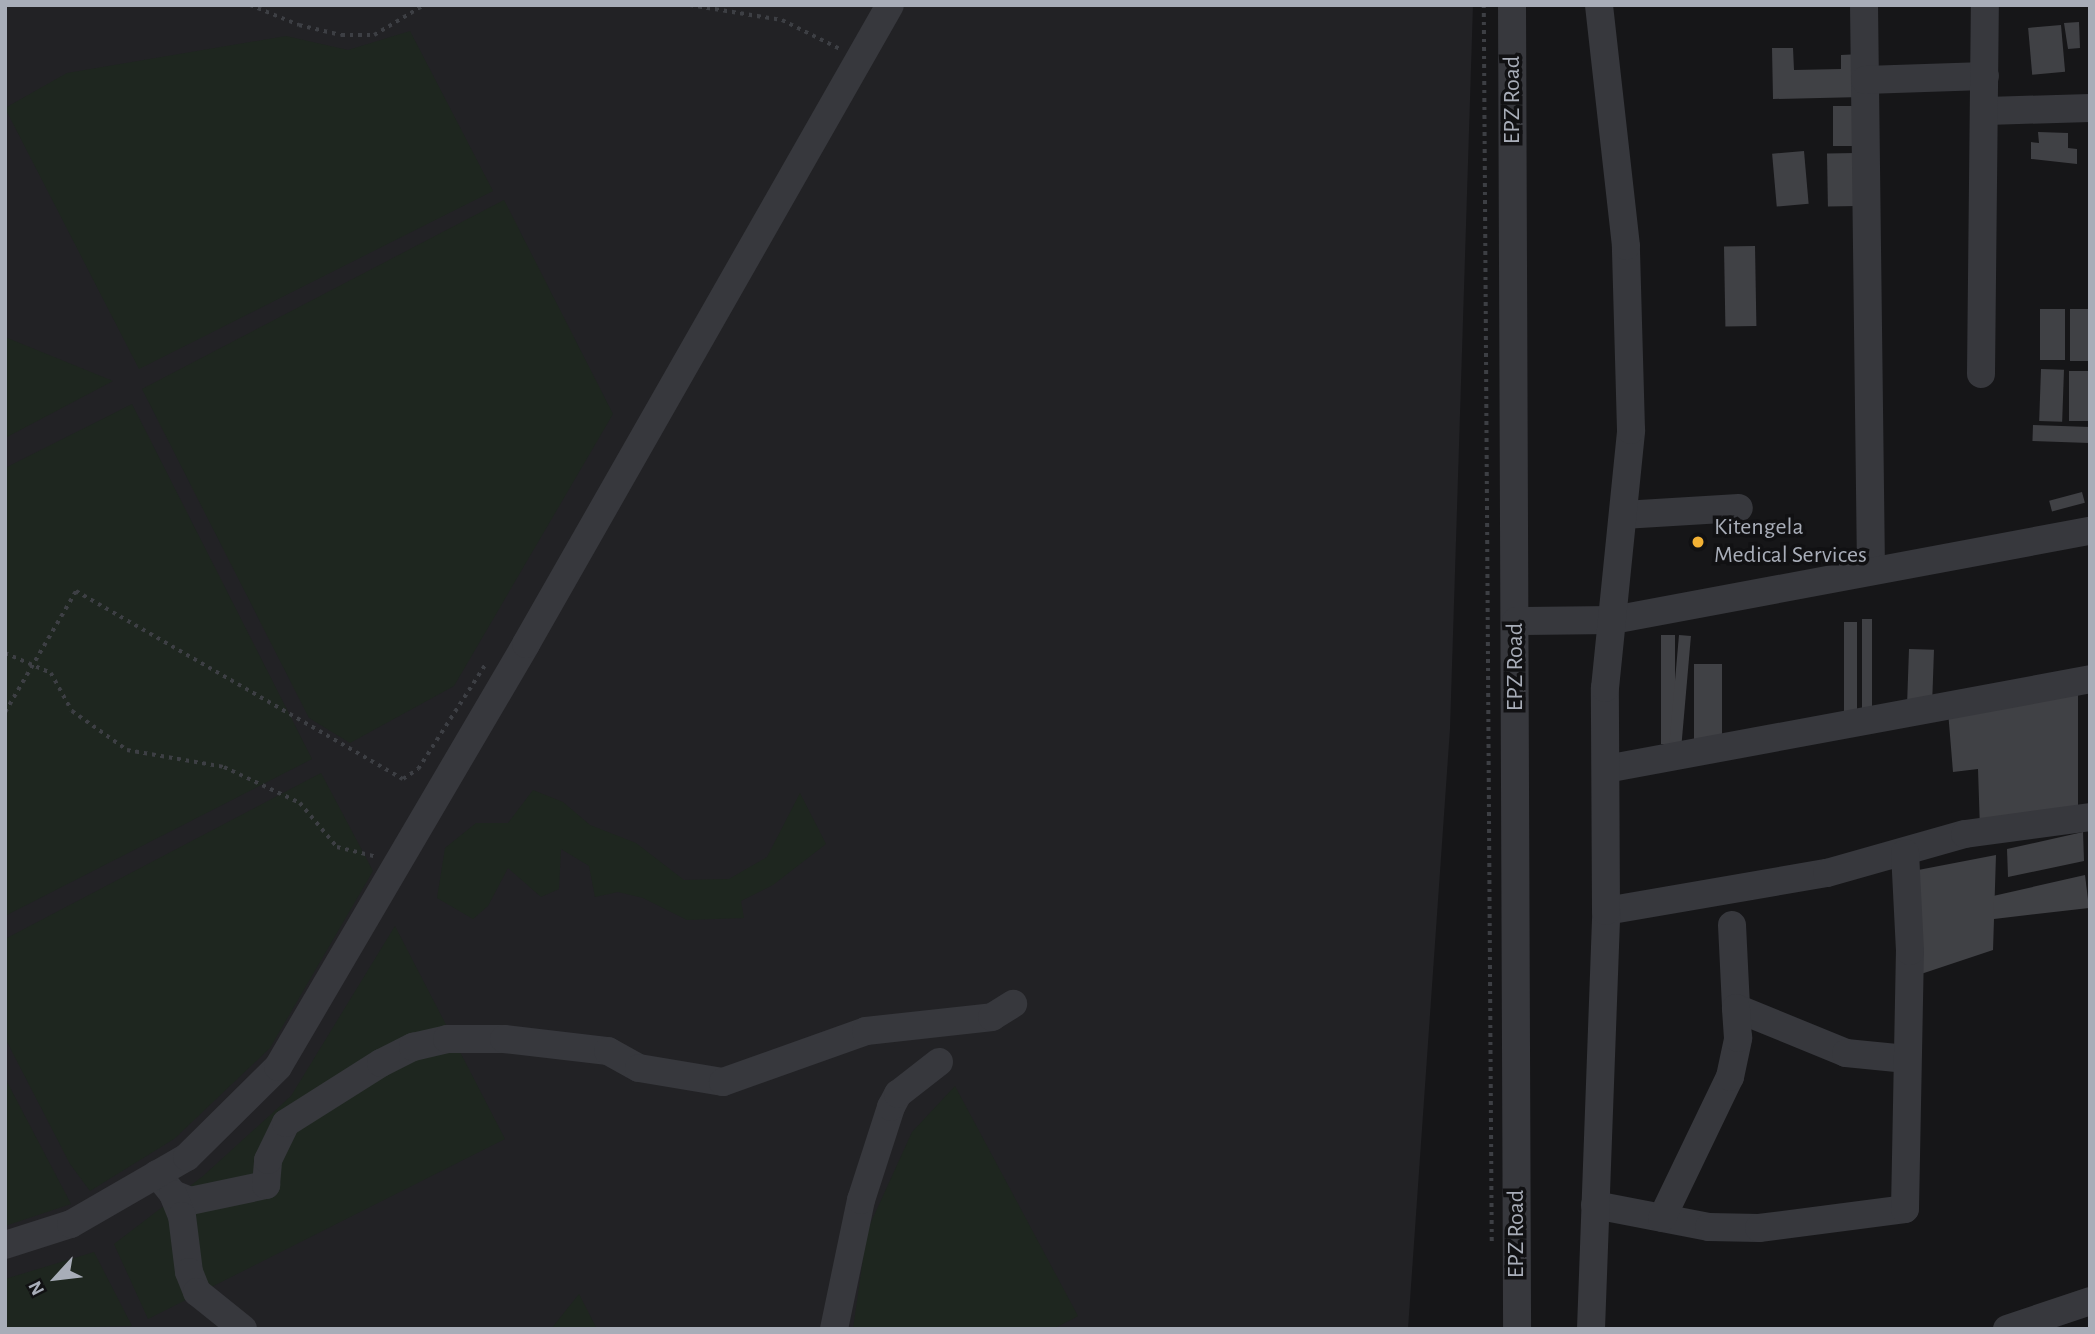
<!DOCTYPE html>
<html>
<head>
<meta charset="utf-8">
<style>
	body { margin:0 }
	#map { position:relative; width:2095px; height:1334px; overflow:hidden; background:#161618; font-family:"Alegreya Sans",sans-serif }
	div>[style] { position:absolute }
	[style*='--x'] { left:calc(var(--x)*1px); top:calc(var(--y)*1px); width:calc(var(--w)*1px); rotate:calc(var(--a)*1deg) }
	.built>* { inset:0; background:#222225 }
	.green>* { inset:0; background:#1e261f }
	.building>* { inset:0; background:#404145; transform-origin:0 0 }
	.path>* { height:3.5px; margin-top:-1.75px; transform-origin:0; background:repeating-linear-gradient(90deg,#3d3f44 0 3.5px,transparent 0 8.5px) }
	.minor>* { height:28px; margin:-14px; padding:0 14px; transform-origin:14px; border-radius:14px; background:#37383d }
	.dots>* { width:19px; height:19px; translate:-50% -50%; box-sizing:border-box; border:4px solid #111113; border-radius:50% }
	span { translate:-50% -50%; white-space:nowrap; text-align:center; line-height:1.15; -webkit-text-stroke:7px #111113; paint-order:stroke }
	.street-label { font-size:24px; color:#a8adb8 }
	.poi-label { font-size:24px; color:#a8adb8 }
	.left { translate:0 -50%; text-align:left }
	.frame { position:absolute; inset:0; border:7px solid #a8adb8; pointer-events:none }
	.north { position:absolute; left:21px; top:1243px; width:70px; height:70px; -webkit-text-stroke:5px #111113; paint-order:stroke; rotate:243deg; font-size:19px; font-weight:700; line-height:28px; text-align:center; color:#a8adb8 }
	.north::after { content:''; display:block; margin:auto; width:24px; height:32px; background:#a8adb8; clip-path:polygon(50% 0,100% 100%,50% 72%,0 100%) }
</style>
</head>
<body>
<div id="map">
	<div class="built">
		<i style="clip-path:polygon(5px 5px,1473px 5px,1450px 729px,1408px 1329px,5px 1329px)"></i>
	</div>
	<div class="green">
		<i style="clip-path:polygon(410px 31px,493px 191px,139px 369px,5px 108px,67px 73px,286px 36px,348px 50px)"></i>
		<i style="clip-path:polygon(504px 200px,613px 414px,454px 686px,350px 743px,309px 718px,142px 389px)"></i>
		<i style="clip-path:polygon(5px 337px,113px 381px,5px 438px)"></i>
		<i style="clip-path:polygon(132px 404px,312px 759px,5px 916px,5px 468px)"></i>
		<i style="clip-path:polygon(321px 773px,373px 871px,270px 1048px,174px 1139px,90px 1191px,70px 1164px,5px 1038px,5px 939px)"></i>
		<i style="clip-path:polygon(533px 790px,563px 802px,590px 825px,636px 843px,684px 880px,729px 879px,767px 857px,800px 793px,826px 844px,773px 885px,741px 901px,744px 918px,687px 920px,643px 898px,618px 892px,595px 897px,589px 866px,561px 849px,559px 889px,541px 897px,508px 868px,488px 906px,473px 919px,437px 898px,445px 848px,476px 823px,508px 823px)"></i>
		<i style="clip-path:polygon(395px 926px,505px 1139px,148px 1319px,114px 1244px,203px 1176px,291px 1096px)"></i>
		<i style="clip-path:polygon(5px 1078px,71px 1204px,5px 1226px)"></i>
		<i style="clip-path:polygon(955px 1086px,1078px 1316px,1053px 1329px,853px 1329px,867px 1231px,912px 1132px)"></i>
		<i style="clip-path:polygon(94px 1252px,132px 1326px,5px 1329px,5px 1279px)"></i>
		<i style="clip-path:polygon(579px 1294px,597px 1329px,551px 1329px)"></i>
	</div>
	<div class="building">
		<i style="clip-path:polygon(2079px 22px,2080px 48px,2068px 49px,2064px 23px)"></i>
		<i style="left:2061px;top:25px;width:47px;height:33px;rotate:85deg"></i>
		<i style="clip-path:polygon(1772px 48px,1793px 48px,1794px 70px,1841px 69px,1841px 55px,1861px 54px,1862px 97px,1773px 99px)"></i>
		<i style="left:1833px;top:106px;width:24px;height:40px"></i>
		<i style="clip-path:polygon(2038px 132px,2068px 133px,2068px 148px,2077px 149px,2077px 164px,2031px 159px,2031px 142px,2039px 143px)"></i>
		<i style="left:1804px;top:151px;width:53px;height:32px;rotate:85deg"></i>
		<i style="left:1856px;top:153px;width:53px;height:29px;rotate:89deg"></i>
		<i style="left:1755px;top:246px;width:80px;height:31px;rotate:89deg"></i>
		<i style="left:2040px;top:309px;width:25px;height:51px"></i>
		<i style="left:2070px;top:309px;width:20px;height:52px"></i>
		<i style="left:2041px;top:369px;width:23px;height:52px;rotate:2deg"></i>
		<i style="left:2069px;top:371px;width:21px;height:50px"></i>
		<i style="left:2033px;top:425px;width:57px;height:16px;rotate:2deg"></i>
		<i style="left:2082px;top:492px;width:11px;height:34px;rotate:75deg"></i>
		<i style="left:1862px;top:619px;width:10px;height:91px"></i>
		<i style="left:1844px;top:622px;width:13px;height:89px"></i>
		<i style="left:1661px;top:635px;width:14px;height:109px"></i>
		<i style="left:1679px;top:635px;width:12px;height:107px;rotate:5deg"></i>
		<i style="left:1909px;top:649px;width:25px;height:53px;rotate:2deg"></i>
		<i style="left:1694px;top:664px;width:28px;height:78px"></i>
		<i style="clip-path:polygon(2078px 686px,2078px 813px,1980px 830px,1978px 769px,1953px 772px,1948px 711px)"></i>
		<i style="clip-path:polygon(2083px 832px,2084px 861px,2008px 877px,2007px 849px)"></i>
		<i style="clip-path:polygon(1996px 855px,1993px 950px,1915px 976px,1913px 871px)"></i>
		<i style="clip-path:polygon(2085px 875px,2089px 908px,1994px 919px,1993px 896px)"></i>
	</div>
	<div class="path">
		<i style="--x:250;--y:5;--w:53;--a:22.2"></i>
		<i style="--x:299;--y:25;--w:43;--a:13.4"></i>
		<i style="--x:341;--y:35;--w:33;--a:0"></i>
		<i style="--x:374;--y:35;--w:58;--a:-31"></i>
		<i style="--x:690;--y:5;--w:93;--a:9.3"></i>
		<i style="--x:782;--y:20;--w:65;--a:26.6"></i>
		<i style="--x:1484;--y:5;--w:1241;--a:89.63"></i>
		<i style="--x:5;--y:653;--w:50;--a:23.5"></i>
		<i style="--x:51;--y:673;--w:43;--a:61.1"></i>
		<i style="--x:72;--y:711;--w:67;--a:35.3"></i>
		<i style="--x:127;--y:750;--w:98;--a:9.9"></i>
		<i style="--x:224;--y:767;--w:84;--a:25.3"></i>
		<i style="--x:300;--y:803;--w:57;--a:49.9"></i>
		<i style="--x:337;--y:847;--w:41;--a:14"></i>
		<i style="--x:5;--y:712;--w:140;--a:-59.6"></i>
		<i style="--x:76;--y:591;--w:377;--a:29.9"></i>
		<i style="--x:403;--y:779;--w:18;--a:-34"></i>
		<i style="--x:418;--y:769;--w:124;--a:-57.2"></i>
	</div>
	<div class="minor">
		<i style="--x:1512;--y:5;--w:1324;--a:89.78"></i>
		<i style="--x:1864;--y:5;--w:566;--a:89.29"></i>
		<i style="--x:1865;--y:80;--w:120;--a:-1.9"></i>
		<i style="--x:1987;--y:111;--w:103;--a:-1.7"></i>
		<i style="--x:1981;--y:374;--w:369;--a:-89.4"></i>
		<i style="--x:1623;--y:515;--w:116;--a:-3.5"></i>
		<i style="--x:1516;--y:621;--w:97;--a:-0.6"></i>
		<i style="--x:1613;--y:620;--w:485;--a:-10.6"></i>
		<i style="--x:1606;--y:769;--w:492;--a:-10.5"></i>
		<i style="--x:1606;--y:911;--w:224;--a:-9.8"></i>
		<i style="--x:1827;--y:873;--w:143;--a:-15.8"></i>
		<i style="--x:1965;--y:834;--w:126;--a:-7.7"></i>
		<i style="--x:1732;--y:925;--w:83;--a:87.2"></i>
		<i style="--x:1736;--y:1008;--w:119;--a:22.2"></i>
		<i style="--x:1846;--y:1053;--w:61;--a:5.6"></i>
		<i style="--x:157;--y:1174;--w:26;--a:51"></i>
		<i style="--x:173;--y:1194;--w:18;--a:22"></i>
		<i style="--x:190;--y:1201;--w:78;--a:-11.9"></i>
		<i style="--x:266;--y:1185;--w:25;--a:-85"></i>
		<i style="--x:268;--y:1160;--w:41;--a:-64.1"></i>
		<i style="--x:286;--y:1123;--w:112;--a:-32.3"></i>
		<i style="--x:381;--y:1063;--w:36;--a:-27"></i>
		<i style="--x:413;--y:1047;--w:35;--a:-13"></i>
		<i style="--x:447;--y:1039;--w:57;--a:0"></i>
		<i style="--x:504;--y:1039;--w:105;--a:6.6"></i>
		<i style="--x:608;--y:1051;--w:35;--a:29"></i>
		<i style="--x:639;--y:1068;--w:85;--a:9.5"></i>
		<i style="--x:723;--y:1082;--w:152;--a:-19.6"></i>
		<i style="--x:866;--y:1031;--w:127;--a:-6.3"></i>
		<i style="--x:992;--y:1017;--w:25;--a:-32"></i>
		<i style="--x:173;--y:1194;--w:24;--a:68"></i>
		<i style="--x:182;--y:1216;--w:56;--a:82.9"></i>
		<i style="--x:189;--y:1272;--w:22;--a:68"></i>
		<i style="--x:197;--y:1292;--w:59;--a:38.8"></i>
		<i style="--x:1595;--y:1205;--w:116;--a:10.9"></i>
		<i style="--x:1709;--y:1227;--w:50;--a:1.1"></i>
		<i style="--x:1759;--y:1228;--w:147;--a:-7.4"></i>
		<i style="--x:1905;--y:1209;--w:258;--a:-88.9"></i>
		<i style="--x:1910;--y:951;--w:98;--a:-92.9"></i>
		<i style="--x:1662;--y:1218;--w:157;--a:-64.3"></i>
		<i style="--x:1730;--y:1077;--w:40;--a:-78"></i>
		<i style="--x:1738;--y:1038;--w:30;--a:-94"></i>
		<i style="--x:5;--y:1245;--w:69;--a:-17.7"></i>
		<i style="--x:71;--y:1224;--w:134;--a:-30"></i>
		<i style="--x:187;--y:1157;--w:128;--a:-44.7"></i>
		<i style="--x:278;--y:1067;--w:490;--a:-59.6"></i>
		<i style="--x:526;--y:644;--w:735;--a:-60.33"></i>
		<i style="--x:834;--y:1329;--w:132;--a:-78.2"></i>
		<i style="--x:861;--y:1200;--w:98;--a:-72.1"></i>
		<i style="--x:891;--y:1107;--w:15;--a:-62"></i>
		<i style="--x:898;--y:1094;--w:52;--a:-38"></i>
		<i style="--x:1591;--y:1329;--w:418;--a:-87.9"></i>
		<i style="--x:1606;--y:911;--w:223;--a:-90.3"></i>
		<i style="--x:1605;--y:688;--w:259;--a:-84.2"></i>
		<i style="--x:1631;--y:430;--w:184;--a:-91.6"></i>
		<i style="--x:1626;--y:246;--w:243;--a:-96.4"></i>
		<i style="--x:2007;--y:1329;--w:88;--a:-18.6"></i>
	</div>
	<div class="dots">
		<i style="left:1698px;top:542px;background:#f2b134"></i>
	</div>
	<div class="street-label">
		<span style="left:1513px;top:100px;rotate:-90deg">EPZ Road</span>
		<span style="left:1516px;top:667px;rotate:-90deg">EPZ Road</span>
		<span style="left:1517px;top:1234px;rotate:-90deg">EPZ Road</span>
	</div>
	<div class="poi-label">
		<span class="left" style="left:1714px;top:542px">Kitengela<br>Medical Services</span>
	</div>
	<div class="frame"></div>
	<div class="north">N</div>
</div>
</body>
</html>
